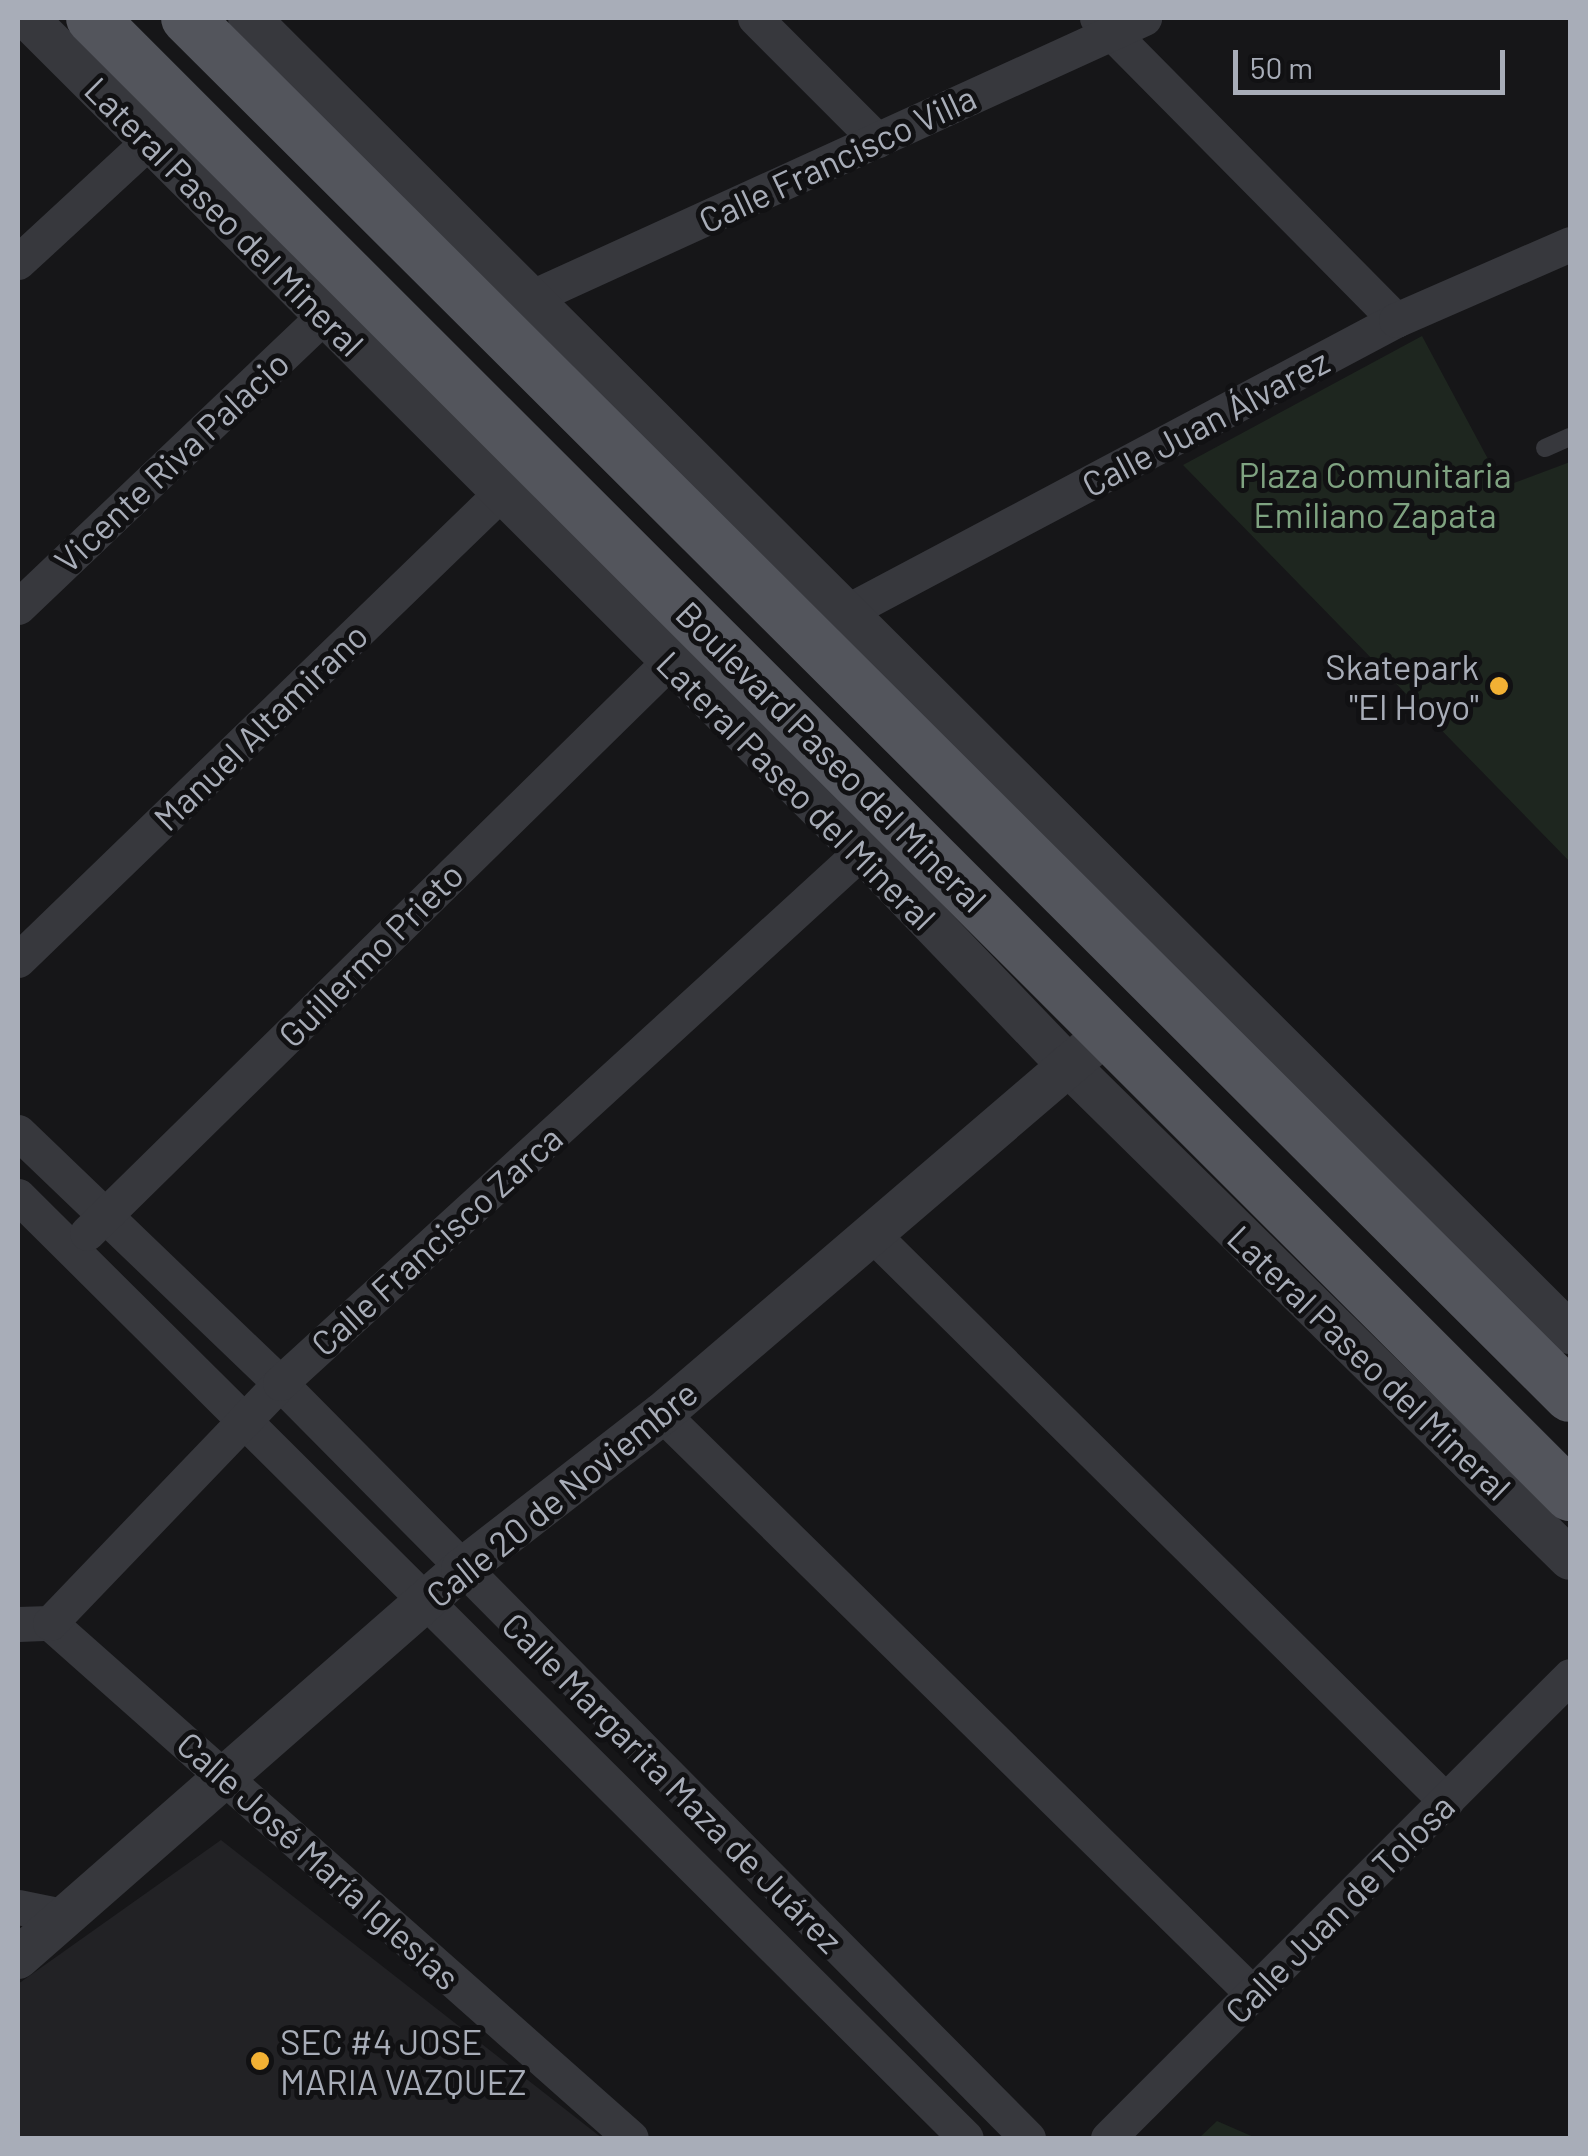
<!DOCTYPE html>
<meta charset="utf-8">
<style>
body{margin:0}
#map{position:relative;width:1588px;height:2156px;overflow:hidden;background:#161618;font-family:Barlow,sans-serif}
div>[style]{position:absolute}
.built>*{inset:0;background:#222225}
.green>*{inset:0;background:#1e261f}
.service>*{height:18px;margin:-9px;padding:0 9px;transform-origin:9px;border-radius:9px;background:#37383d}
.minor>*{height:35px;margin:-17.5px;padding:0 17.5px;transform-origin:17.5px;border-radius:17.5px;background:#37383d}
.tertiary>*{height:42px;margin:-21px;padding:0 21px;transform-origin:21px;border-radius:21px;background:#37383d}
.primary>*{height:52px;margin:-26px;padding:0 26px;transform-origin:26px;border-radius:26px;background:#53555c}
.dots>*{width:28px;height:28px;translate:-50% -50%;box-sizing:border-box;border:5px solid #111113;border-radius:50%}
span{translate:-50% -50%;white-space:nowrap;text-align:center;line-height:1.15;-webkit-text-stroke:10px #111113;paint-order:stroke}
.street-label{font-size:35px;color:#a8adb8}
.park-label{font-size:35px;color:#7fa381}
.poi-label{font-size:35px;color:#a8adb8}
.right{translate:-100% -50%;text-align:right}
.left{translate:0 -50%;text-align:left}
.frame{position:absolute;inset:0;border:20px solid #a8adb8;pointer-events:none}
.scale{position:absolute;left:1233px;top:50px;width:272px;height:45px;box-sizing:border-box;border:5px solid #a8adb8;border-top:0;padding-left:12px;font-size:30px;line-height:35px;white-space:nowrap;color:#a8adb8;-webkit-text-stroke:8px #111113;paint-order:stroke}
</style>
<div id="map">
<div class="built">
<i style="clip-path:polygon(221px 1840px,602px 2138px,18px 2138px,18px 1984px)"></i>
</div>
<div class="green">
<i style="clip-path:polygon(1422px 336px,1503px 487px,1570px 462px,1570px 862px,1183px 465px)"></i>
<i style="clip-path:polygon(1217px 2121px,1256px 2138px,1199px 2138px)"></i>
</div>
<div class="service">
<i style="left:1545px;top:448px;width:27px;rotate:-24deg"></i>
</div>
<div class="minor">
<i style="left:755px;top:18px;width:173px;rotate:45deg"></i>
<i style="left:1097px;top:18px;width:425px;rotate:45.3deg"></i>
<i style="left:18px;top:262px;width:180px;rotate:-42.7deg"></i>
<i style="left:530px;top:298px;width:675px;rotate:-24.51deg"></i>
<i style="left:18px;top:607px;width:424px;rotate:-43.6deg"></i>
<i style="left:846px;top:612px;width:623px;rotate:-27.96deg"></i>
<i style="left:1396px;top:320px;width:190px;rotate:-23.6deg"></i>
<i style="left:18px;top:960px;width:673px;rotate:-44.04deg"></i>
<i style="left:18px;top:1132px;width:363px;rotate:43.8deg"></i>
<i style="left:280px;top:1383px;width:1063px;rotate:45.27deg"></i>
<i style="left:18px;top:1196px;width:1336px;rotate:44.82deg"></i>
<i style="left:870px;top:1232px;width:810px;rotate:44.65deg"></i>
<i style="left:87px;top:1233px;width:844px;rotate:-44.47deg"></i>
<i style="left:662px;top:1414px;width:828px;rotate:44.46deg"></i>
<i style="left:50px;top:1623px;width:776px;rotate:41.55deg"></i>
<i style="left:18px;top:1624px;width:32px;rotate:-2deg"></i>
<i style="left:50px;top:1623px;width:332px;rotate:-46.2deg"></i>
<i style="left:280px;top:1383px;width:789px;rotate:-42.43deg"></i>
<i style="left:18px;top:1907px;width:50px;rotate:11.5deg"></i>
<i style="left:1108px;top:2138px;width:653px;rotate:-45deg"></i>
</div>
<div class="tertiary">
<i style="left:27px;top:18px;width:1179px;rotate:44.93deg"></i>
<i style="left:862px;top:851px;width:297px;rotate:46.1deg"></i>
<i style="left:1068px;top:1065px;width:704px;rotate:44.54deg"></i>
<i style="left:249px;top:18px;width:1864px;rotate:44.87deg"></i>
<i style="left:18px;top:1958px;width:590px;rotate:-41.22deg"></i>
<i style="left:462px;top:1569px;width:253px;rotate:-37.8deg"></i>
<i style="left:662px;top:1414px;width:561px;rotate:-40.59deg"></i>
</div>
<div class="primary">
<i style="left:92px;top:18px;width:2090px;rotate:44.98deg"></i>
<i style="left:187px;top:18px;width:1952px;rotate:44.9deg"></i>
</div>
<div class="dots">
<i style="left:1499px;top:686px;background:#f2b134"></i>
<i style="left:260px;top:2061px;background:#f2b134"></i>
</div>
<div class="street-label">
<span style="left:837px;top:158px;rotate:-25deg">Calle Francisco Villa</span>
<span style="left:225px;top:216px;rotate:45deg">Lateral Paseo del Mineral</span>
<span style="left:1205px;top:422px;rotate:-28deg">Calle Juan Álvarez</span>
<span style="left:171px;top:461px;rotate:-43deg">Vicente Riva Palacio</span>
<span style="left:260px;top:726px;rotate:-44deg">Manuel Altamirano</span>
<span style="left:832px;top:756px;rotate:45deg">Boulevard Paseo del Mineral</span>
<span style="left:797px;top:790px;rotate:45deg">Lateral Paseo del Mineral</span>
<span style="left:370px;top:954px;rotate:-45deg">Guillermo Prieto</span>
<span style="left:436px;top:1240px;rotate:-42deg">Calle Francisco Zarca</span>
<span style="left:1370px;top:1362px;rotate:44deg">Lateral Paseo del Mineral</span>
<span style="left:561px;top:1493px;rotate:-39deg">Calle 20 de Noviembre</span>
<span style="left:673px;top:1782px;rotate:45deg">Calle Margarita Maza de Juárez</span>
<span style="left:319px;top:1860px;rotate:42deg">Calle José María Iglesias</span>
<span style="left:1339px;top:1908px;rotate:-45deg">Calle Juan de Tolosa</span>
</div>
<div class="park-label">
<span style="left:1375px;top:494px">Plaza Comunitaria<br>Emiliano Zapata</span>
</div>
<div class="poi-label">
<span class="right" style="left:1479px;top:686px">Skatepark<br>"El Hoyo"</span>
<span class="left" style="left:280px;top:2061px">SEC #4 JOSE<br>MARIA VAZQUEZ</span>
</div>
<div class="frame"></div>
<div class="scale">50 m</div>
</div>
